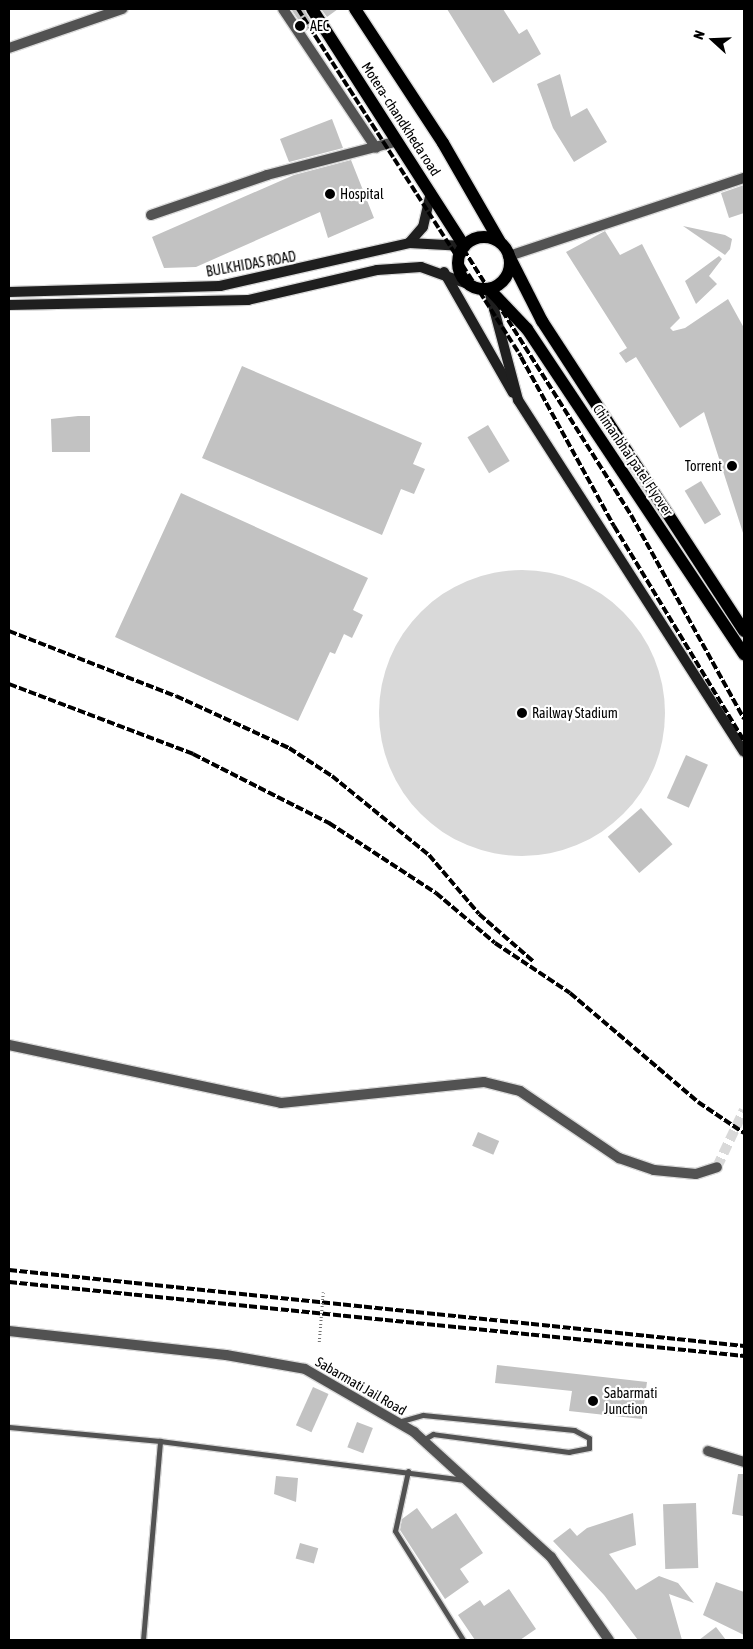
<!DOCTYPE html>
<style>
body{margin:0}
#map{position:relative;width:753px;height:1649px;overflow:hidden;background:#fff;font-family:"Asap Condensed",sans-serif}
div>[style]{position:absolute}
.green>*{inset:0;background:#d9d9d9}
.round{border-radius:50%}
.building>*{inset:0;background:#c2c2c2;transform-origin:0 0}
.tertiary-tunnel>*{height:10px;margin-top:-5px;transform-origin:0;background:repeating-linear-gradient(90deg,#d9d9d9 0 10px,transparent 0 15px)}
.roads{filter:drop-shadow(1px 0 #dbdbdb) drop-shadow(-1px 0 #dbdbdb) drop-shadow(0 1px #dbdbdb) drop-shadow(0 -1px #dbdbdb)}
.service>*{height:5px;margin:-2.5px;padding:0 2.5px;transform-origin:2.5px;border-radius:2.5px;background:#525252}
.minor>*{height:10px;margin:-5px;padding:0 5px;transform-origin:5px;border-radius:5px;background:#525252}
.tertiary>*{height:10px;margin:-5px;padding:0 5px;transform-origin:5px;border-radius:5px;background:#525252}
.secondary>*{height:10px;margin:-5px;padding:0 5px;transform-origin:5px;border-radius:5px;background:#1f1f1f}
.primary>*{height:12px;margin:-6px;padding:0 6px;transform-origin:6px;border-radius:6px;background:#000}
.primary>.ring{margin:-6px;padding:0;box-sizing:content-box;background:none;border:12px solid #000;border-radius:50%}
.rail>*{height:4px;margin-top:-2px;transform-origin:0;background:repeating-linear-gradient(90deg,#000 0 8px,transparent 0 10.5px)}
.path-bridge>*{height:2.5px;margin-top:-1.25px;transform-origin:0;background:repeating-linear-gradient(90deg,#747474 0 1px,transparent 0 3.5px)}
.dots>*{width:14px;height:14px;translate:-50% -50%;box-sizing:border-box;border:2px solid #fff;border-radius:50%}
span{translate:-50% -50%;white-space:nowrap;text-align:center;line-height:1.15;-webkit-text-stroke:4.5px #fff;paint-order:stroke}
.poi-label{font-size:14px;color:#000}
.left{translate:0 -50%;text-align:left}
.right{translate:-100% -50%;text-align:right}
.street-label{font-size:14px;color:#000}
.frame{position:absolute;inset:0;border:10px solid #000;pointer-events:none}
.north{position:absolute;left:688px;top:15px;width:50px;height:50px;-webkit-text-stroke:4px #fff;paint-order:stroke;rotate:290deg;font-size:14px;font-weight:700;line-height:20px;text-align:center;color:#000}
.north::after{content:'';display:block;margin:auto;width:18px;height:22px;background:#000;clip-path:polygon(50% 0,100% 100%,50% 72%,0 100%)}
</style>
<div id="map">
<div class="green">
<i class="round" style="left:379px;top:570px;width:286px;height:286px"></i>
</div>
<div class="building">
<i style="clip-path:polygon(291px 9px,304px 9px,313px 26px,306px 31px)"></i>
<i style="clip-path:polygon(321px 9px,338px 9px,327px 17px)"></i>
<i style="clip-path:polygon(447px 9px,503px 9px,519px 34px,527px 29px,541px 54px,493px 83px)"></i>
<i style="clip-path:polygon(560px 74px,571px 117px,587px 108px,607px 142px,574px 162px,553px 128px,537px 84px)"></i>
<i style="clip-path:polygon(332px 119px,343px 148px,289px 162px,280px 139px)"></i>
<i style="clip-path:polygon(351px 160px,374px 218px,328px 238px,320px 212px,196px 267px,164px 268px,152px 237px,294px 175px)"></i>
<i style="clip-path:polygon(744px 185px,744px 213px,729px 218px,721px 193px)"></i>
<i style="clip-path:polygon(683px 226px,725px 235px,732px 239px,730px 249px,725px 255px)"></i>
<i style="clip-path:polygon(605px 231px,620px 255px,642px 244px,680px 318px,670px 328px,673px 331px,685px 328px,728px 299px,744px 328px,744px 536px,704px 412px,680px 428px,636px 357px,626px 363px,619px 353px,627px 348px,566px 252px)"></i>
<i style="clip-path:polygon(719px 256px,722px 259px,709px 276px,717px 284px,696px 304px,685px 281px)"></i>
<i style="clip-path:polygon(242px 366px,422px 443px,413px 464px,425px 469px,414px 494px,401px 489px,382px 535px,202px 458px)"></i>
<i style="clip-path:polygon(78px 416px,90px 416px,90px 452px,52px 452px,51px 419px)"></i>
<i style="left:488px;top:425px;width:42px;height:24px;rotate:59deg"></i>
<i style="left:701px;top:481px;width:39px;height:19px;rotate:59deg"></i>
<i style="clip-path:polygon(181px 493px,368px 578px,353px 610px,363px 615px,352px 638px,344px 634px,335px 654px,330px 652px,298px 721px,115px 637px)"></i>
<i style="left:686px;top:755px;width:24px;height:47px;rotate:24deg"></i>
<i style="left:641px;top:808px;width:48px;height:44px;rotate:49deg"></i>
<i style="left:478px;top:1132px;width:23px;height:15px;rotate:23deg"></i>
<i style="clip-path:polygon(497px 1365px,647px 1382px,642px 1419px,569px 1411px,572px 1391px,495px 1383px)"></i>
<i style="left:313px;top:1387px;width:17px;height:42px;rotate:24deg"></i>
<i style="left:357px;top:1422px;width:17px;height:27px;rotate:21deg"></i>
<i style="clip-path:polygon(738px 1474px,744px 1474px,743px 1516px,732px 1514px)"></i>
<i style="clip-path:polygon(276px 1476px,298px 1478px,296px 1502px,274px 1494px)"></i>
<i style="left:696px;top:1503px;width:65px;height:33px;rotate:88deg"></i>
<i style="clip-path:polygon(417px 1508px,432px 1529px,456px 1513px,483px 1553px,460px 1569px,469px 1582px,445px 1599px,400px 1530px,402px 1519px)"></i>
<i style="clip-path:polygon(633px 1513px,636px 1545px,609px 1554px,636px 1590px,659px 1576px,678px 1583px,694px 1603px,669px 1594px,682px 1640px,638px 1640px,604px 1595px,553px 1541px,570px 1528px,577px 1536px,587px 1528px)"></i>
<i style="left:300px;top:1543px;width:19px;height:16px;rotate:16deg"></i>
<i style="clip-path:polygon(716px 1582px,744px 1592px,744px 1635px,703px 1615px)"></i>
<i style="clip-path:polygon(509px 1589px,536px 1629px,520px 1640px,475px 1640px,458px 1615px,480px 1600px,484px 1606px)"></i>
<i style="clip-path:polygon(716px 1627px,726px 1640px,699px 1640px)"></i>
</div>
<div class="tertiary-tunnel">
<i style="left:717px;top:1167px;width:63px;rotate:-64.7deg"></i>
</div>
<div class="roads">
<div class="service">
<i style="left:398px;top:1422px;width:26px;rotate:-16deg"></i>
<i style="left:423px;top:1415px;width:152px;rotate:5.7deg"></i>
<i style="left:574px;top:1430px;width:17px;rotate:28deg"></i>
<i style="left:589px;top:1438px;width:10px;rotate:90deg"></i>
<i style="left:589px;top:1448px;width:20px;rotate:169deg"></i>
<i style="left:569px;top:1452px;width:137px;rotate:-172.5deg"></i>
<i style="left:433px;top:1434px;width:12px;rotate:149deg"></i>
<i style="left:9px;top:1427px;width:152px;rotate:5.3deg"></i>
<i style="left:160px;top:1441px;width:307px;rotate:7.3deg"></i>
<i style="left:408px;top:1471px;width:61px;rotate:102.2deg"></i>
<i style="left:395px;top:1531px;width:128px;rotate:58deg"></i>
<i style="left:143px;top:1640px;width:200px;rotate:-85.1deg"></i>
</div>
<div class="minor">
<i style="left:9px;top:48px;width:120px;rotate:-19deg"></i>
<i style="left:151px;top:215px;width:123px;rotate:-19deg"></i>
<i style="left:267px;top:175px;width:135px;rotate:-14.5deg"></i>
<i style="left:509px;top:256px;width:248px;rotate:-18.4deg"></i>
<i style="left:708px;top:1451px;width:38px;rotate:17deg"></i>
</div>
<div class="tertiary">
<i style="left:283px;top:9px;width:167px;rotate:56.2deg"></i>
<i style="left:9px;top:1045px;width:278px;rotate:12deg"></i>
<i style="left:281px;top:1103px;width:204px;rotate:-5.9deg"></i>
<i style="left:484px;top:1082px;width:37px;rotate:14deg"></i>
<i style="left:520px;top:1091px;width:120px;rotate:34.1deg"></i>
<i style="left:619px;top:1158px;width:37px;rotate:19deg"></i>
<i style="left:654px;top:1170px;width:42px;rotate:5.4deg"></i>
<i style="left:696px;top:1174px;width:22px;rotate:-18deg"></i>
<i style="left:9px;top:1331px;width:218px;rotate:6.3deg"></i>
<i style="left:226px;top:1355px;width:80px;rotate:10deg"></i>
<i style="left:305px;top:1369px;width:126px;rotate:30deg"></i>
<i style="left:414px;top:1432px;width:185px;rotate:42.4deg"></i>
<i style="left:551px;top:1557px;width:101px;rotate:55.1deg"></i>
</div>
<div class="secondary">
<i style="left:409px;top:243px;width:21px;rotate:-49deg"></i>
<i style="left:423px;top:227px;width:35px;rotate:-77deg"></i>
<i style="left:444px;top:272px;width:139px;rotate:60.3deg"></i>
<i style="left:489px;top:290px;width:114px;rotate:75.2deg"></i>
<i style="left:518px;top:400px;width:418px;rotate:57.3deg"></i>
<i style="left:9px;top:292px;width:211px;rotate:-1.6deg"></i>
<i style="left:220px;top:286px;width:194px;rotate:-12.8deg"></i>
<i style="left:409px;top:243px;width:55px;rotate:3.1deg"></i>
<i style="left:9px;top:305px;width:239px;rotate:-1.2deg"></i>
<i style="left:248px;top:300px;width:132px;rotate:-13.1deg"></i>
<i style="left:377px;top:270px;width:44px;rotate:-3.9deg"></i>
<i style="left:421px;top:267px;width:50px;rotate:19.9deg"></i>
</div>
<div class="primary">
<i style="left:312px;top:9px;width:282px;rotate:57.3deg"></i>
<i style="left:355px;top:9px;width:160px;rotate:56.7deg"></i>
<i style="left:443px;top:143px;width:114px;rotate:60.1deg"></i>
<i class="ring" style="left:458px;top:237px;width:40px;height:40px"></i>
<i style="left:509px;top:256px;width:73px;rotate:63.1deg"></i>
<i style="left:542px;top:321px;width:370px;rotate:56.9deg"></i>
<i style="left:489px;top:289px;width:55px;rotate:46.5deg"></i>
<i style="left:527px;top:329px;width:391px;rotate:56.3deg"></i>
</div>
</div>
<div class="rail">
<i style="left:298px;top:9px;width:413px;rotate:57.3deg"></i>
<i style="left:521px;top:357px;width:193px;rotate:61.2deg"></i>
<i style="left:614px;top:526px;width:251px;rotate:58.8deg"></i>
<i style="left:312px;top:9px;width:598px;rotate:57.77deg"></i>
<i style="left:631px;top:515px;width:233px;rotate:61deg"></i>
<i style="left:9px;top:631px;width:179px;rotate:21.3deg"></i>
<i style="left:176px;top:696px;width:124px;rotate:24.7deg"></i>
<i style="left:289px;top:748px;width:51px;rotate:33.1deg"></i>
<i style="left:332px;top:776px;width:125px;rotate:39.2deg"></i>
<i style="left:429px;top:855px;width:77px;rotate:49.7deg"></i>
<i style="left:479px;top:914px;width:73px;rotate:41.1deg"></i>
<i style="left:9px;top:684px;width:197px;rotate:20.8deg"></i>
<i style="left:193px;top:754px;width:153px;rotate:26.9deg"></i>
<i style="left:329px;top:823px;width:128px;rotate:33.2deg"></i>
<i style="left:436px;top:893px;width:77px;rotate:40.3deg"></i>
<i style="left:495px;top:943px;width:90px;rotate:33.7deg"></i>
<i style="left:570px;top:993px;width:168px;rotate:40.4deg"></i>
<i style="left:698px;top:1102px;width:55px;rotate:34deg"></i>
<i style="left:9px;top:1270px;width:739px;rotate:5.9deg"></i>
<i style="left:9px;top:1282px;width:739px;rotate:5.75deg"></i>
</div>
<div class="path-bridge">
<i style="left:319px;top:1342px;width:50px;rotate:-85.4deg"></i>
</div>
<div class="dots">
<i style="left:300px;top:26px;background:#000"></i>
<i style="left:330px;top:194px;background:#000"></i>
<i style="left:732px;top:466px;background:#000"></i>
<i style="left:522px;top:713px;background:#000"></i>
<i style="left:593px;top:1401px;background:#000"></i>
</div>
<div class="poi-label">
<span class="left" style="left:310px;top:26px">AEC</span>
<span class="left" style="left:340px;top:194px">Hospital</span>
<span class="right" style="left:722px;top:466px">Torrent</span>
<span class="left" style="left:532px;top:713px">Railway Stadium</span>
<span class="left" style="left:604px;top:1401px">Sabarmati<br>Junction</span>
</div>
<div class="street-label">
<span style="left:401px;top:119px;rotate:57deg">Motera- chandkheda road</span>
<span style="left:251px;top:264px;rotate:-10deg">BULKHIDAS ROAD</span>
<span style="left:633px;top:460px;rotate:56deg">Chimanbhai patel Flyover</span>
<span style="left:361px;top:1386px;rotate:30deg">Sabarmati Jail Road</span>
</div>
<div class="frame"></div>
<div class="north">N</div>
</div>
